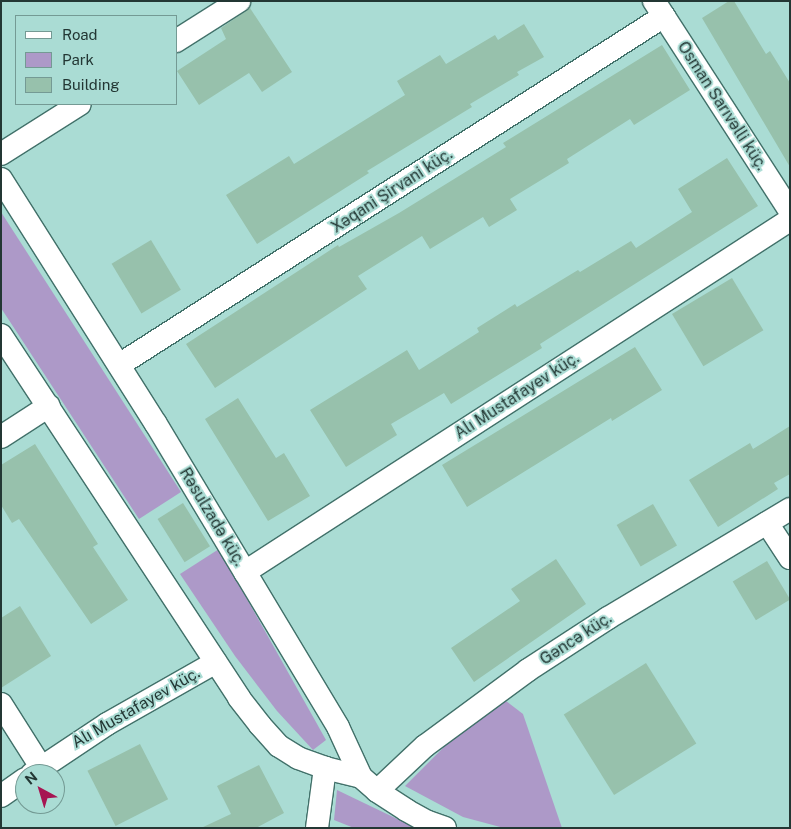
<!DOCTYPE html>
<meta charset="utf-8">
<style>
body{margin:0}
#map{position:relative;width:791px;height:829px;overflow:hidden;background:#aadcd4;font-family:"Public Sans",sans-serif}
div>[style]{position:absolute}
.green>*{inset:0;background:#ad99c8}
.building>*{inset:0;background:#97c1ac;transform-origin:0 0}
.roads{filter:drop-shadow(1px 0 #42716a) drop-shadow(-1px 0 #42716a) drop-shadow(0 1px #42716a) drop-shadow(0 -1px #42716a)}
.minor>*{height:22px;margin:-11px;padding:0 11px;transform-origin:11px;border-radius:11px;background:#fff}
span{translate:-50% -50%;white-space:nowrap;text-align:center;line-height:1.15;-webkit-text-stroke:4px #aadcd4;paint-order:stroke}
.street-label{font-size:16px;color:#233734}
.frame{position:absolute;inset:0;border:2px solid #233734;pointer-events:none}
.legend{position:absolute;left:15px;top:15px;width:162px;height:90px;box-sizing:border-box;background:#aadcd4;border:1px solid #749a94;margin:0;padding:6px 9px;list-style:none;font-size:15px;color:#233734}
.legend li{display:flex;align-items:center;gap:10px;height:25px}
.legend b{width:25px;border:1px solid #749a94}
.north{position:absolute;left:15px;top:764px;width:50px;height:50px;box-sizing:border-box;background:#aadcd4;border:1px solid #749a94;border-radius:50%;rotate:321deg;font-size:14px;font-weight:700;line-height:20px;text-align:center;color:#233734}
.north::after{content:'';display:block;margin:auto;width:18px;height:22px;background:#a61552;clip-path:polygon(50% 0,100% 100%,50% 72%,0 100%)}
</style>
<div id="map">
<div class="green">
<i style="clip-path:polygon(1px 212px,181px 492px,139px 519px,1px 308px)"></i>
<i style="clip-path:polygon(219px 549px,326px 740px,313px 750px,277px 711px,235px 656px,180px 574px)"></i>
<i style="clip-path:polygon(506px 701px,523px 714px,562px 828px,504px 828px,463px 817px,405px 786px,449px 742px)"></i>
<i style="clip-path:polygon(337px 790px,416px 828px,354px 828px,334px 820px)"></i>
</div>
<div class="building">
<i style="clip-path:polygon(729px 1px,734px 1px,766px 54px,770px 51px,790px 83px,790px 167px,702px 18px)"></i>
<i style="clip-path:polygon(250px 8px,292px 72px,262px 92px,249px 73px,199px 105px,177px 71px,226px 39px,221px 28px)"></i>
<i style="clip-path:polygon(524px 24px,544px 57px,517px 72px,519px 75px,470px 104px,472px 107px,367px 171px,369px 173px,257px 244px,226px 195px,289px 156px,294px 164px,405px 95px,397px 81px,440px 55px,446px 64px,495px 35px,498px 40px)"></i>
<i style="clip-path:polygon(662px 45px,690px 90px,634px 125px,630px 119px,567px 159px,569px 163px,510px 199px,517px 210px,489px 227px,483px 217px,430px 249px,422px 236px,358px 276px,367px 289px,215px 388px,186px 344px,338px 245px,339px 247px,399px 213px,506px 147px,503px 143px)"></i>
<i style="clip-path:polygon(727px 158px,758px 206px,540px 344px,542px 348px,451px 404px,444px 393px,391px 424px,397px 435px,346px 467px,310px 410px,407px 350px,419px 370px,479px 332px,477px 328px,515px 304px,517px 307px,578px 270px,580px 272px,631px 241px,636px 248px,692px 212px,678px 189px)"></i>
<i style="left:151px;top:240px;width:58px;height:46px;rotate:59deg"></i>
<i style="left:732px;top:278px;width:61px;height:70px;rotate:59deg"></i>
<i style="clip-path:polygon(635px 347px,662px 390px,612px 421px,611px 418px,467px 507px,442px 465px)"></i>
<i style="clip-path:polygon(238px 398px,276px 458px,284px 453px,310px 496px,268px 521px,205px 419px)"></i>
<i style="clip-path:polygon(790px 426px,790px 474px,774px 483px,778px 489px,718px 527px,689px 480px,750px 443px,753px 449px)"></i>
<i style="clip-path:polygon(35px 444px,98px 544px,93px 547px,128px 600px,91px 624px,19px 519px,12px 523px,1px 505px,1px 465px)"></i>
<i style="left:183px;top:503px;width:51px;height:30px;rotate:58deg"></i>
<i style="left:653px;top:504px;width:48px;height:42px;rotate:60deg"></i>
<i style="clip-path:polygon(556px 559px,586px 604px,474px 682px,451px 648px,520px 601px,511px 589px)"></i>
<i style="left:767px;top:561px;width:45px;height:40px;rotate:59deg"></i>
<i style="clip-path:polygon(20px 606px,51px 656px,1px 688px,1px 618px)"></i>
<i style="left:646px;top:663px;width:95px;height:97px;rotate:58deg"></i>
<i style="left:140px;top:744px;width:62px;height:59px;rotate:63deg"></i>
<i style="clip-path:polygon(259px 765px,284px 813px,256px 828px,201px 828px,231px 814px,217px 786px)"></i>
</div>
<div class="roads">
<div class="minor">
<i style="left:654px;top:1px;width:250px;rotate:57.1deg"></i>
<i style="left:176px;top:41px;width:75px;rotate:-32.4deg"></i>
<i style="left:1px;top:154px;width:93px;rotate:-32.3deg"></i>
<i style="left:1px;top:179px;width:290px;rotate:57.7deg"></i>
<i style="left:156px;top:424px;width:173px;rotate:59deg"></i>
<i style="left:245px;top:572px;width:181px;rotate:59deg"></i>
<i style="left:338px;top:727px;width:55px;rotate:65.3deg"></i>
<i style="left:361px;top:777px;width:21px;rotate:41deg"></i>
<i style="left:377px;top:791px;width:35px;rotate:33deg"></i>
<i style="left:406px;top:810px;width:25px;rotate:29deg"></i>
<i style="left:428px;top:822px;width:18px;rotate:19deg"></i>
<i style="left:1px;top:335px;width:434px;rotate:56.7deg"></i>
<i style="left:239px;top:698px;width:34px;rotate:52deg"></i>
<i style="left:260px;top:725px;width:28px;rotate:48deg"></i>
<i style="left:279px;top:746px;width:22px;rotate:32deg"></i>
<i style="left:298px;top:758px;width:29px;rotate:20deg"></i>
<i style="left:325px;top:768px;width:37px;rotate:14deg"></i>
<i style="left:119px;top:365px;width:647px;rotate:-32.63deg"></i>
<i style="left:1px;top:437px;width:57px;rotate:-32.9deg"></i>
<i style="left:767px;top:523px;width:42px;rotate:56.7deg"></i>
<i style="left:245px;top:572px;width:649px;rotate:-32.86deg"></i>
<i style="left:1px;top:704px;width:75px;rotate:57.6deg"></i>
<i style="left:32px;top:774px;width:90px;rotate:-33.7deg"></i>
<i style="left:107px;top:724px;width:125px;rotate:-29.6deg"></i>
<i style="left:377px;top:791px;width:66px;rotate:-43.2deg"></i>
<i style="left:425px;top:746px;width:128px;rotate:-36.4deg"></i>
<i style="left:528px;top:670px;width:95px;rotate:-33deg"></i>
<i style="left:608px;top:618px;width:212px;rotate:-30.9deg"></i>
<i style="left:1px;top:796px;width:29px;rotate:-35deg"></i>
<i style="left:317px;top:828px;width:61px;rotate:-82.4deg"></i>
</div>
</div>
<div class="street-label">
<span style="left:722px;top:106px;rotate:57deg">Osman Sarıvəlli küç.</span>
<span style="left:392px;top:191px;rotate:-33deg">Xəqani Şirvani küç.</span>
<span style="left:517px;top:396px;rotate:-33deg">Alı Mustafayev küç.</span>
<span style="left:212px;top:517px;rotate:59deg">Rəsulzadə küç.</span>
<span style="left:576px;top:639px;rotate:-33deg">Gəncə küç.</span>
<span style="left:136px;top:708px;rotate:-30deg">Alı Mustafayev küç.</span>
</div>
<div class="frame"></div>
<ul class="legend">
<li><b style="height:6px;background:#fff"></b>Road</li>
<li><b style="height:14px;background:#ad99c8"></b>Park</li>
<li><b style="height:14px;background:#97c1ac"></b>Building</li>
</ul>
<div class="north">N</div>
</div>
